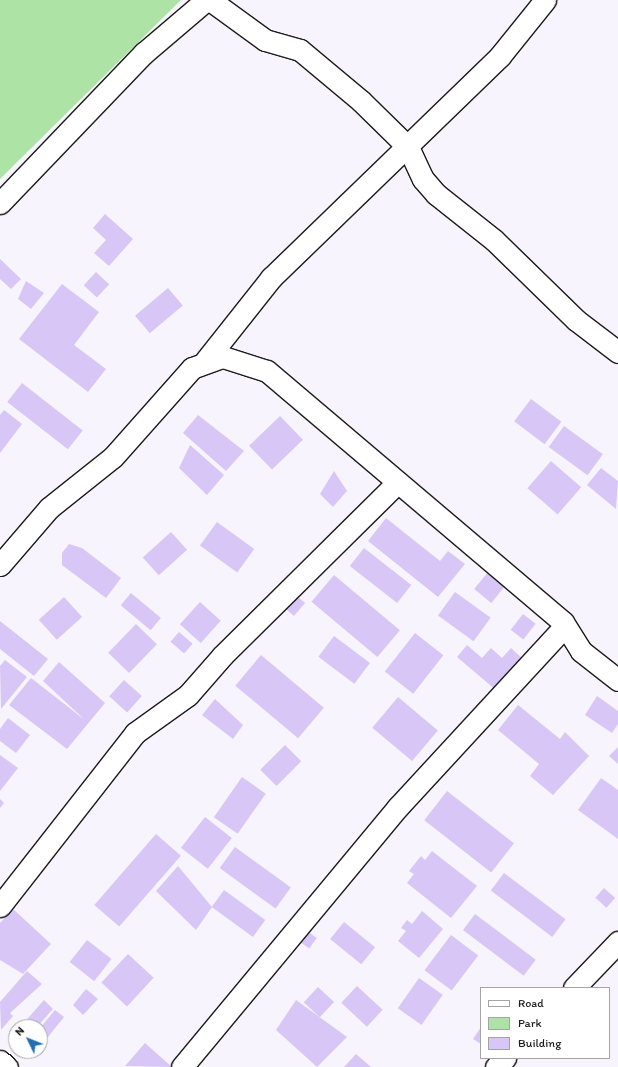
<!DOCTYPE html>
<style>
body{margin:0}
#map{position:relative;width:618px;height:1067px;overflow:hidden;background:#f7f4fd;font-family:Itim,sans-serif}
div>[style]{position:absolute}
.green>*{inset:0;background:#aee3a6}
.building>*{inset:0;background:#d8c6f7;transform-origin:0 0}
.roads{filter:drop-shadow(1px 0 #1c1c1c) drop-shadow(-1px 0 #1c1c1c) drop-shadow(0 1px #1c1c1c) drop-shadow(0 -1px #1c1c1c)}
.street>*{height:21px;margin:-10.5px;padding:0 10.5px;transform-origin:10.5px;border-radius:10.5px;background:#fff}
span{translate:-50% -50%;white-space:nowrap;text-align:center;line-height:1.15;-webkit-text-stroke:3px #fff;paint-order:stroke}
.legend{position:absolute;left:480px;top:987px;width:130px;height:72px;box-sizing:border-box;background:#fff;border:1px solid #a4a4a4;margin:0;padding:5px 7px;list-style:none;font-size:12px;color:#1c1c1c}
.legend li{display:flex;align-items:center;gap:8px;height:20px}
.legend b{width:20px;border:1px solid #a4a4a4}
.north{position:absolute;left:8px;top:1019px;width:40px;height:40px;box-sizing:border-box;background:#fff;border:1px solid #a4a4a4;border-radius:50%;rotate:313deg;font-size:11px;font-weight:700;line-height:16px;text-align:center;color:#1c1c1c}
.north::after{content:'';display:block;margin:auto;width:14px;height:18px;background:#1f6fb2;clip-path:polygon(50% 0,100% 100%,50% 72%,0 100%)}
</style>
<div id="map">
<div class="green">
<i style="clip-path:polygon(0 0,181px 0,0 179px)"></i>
</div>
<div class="building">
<i style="clip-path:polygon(105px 214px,133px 239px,109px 266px,94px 253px,106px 240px,93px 228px)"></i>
<i style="clip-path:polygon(0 259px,21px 279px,11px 289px,0 279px)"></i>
<i style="left:96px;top:272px;width:18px;height:18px;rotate:43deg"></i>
<i style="clip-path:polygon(26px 281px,44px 293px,31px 309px,18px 299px)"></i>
<i style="clip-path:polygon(62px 284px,99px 312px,74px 345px,106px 369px,88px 392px,19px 339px)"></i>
<i style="left:168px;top:288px;width:23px;height:43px;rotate:50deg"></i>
<i style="left:22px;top:383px;width:77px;height:24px;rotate:38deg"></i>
<i style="left:531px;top:399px;width:38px;height:28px;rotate:37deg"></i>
<i style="clip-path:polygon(4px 410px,22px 424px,0 453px,0 415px)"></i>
<i style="clip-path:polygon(198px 415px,244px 451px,226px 471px,183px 433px)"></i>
<i style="left:280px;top:416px;width:33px;height:43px;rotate:46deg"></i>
<i style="left:564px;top:426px;width:48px;height:26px;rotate:36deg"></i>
<i style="clip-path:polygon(190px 445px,224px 475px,207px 495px,179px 468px)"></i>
<i style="left:551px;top:461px;width:40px;height:36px;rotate:41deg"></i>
<i style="clip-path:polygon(601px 468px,618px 481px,616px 509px,587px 485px)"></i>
<i style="clip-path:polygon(334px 471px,347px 491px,333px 507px,320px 494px)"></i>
<i style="clip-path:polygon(386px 518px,440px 561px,448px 551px,465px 564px,438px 597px,368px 541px)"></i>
<i style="left:217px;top:522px;width:46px;height:29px;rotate:36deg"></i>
<i style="left:171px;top:532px;width:24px;height:38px;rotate:48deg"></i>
<i style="clip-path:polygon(69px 544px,82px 548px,121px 578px,106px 598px,62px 565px,62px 553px)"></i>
<i style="left:364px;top:548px;width:60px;height:23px;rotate:38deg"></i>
<i style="left:488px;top:572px;width:22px;height:22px;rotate:39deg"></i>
<i style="left:334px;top:575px;width:86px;height:35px;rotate:40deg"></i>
<i style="left:290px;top:590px;width:20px;height:17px;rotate:41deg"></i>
<i style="left:455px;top:592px;width:44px;height:29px;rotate:36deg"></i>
<i style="left:131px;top:593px;width:39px;height:16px;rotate:40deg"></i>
<i style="left:64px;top:597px;width:27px;height:34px;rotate:48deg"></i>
<i style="left:200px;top:602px;width:28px;height:30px;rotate:42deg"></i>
<i style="left:523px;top:614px;width:16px;height:20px;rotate:38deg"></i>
<i style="clip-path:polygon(0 621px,48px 659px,34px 676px,0 649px)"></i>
<i style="left:136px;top:624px;width:29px;height:40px;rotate:44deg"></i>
<i style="left:179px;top:632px;width:18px;height:13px;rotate:41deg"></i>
<i style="left:415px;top:633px;width:36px;height:49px;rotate:38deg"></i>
<i style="left:334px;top:636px;width:45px;height:26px;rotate:37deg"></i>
<i style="clip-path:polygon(467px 645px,482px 658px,491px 648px,502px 658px,511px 648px,524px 660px,497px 691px,457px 657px)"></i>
<i style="left:261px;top:655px;width:82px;height:40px;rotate:40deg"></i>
<i style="clip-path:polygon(5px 660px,27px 677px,1px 709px,0 666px)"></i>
<i style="clip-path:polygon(59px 662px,105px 703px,67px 749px,9px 705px,31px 678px,85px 720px,43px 681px)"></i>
<i style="left:124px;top:680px;width:24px;height:22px;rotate:42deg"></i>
<i style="clip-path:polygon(597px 696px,618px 711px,618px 724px,612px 733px,585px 715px)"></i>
<i style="left:398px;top:697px;width:52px;height:40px;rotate:40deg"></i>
<i style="clip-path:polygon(215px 699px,243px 725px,233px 739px,202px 715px)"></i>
<i style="clip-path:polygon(518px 705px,560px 739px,565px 732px,589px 756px,553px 795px,530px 776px,539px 764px,498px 730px)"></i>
<i style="clip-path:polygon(8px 718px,30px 735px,16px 753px,0 741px,0 729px)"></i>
<i style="left:285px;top:745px;width:23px;height:35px;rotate:45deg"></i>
<i style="clip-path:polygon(618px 747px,618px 764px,609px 756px)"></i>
<i style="clip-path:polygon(0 755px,18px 768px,0 791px)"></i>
<i style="left:242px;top:777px;width:29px;height:49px;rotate:35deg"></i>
<i style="clip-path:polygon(601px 778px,618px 790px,618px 839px,578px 810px)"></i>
<i style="left:447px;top:791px;width:85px;height:37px;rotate:38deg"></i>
<i style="clip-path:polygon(0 799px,4px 803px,0 808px)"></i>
<i style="left:205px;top:817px;width:34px;height:39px;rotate:38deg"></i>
<i style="left:156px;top:834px;width:33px;height:94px;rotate:41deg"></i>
<i style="left:235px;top:847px;width:69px;height:26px;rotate:36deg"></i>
<i style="clip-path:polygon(432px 851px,477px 886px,451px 918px,407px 883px,414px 874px,409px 871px,421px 856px,425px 860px)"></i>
<i style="clip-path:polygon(178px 866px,212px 907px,196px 930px,156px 891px)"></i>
<i style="left:504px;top:873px;width:77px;height:22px;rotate:37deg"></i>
<i style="left:604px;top:888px;width:15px;height:13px;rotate:42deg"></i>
<i style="left:224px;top:890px;width:51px;height:21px;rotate:36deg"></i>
<i style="clip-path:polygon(13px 909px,51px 944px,23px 974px,0 960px,0 923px)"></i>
<i style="clip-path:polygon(422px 911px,443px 929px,419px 958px,398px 941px,406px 931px,401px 928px,407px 920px,412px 924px)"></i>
<i style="left:475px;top:914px;width:76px;height:20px;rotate:37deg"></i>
<i style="left:344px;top:922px;width:40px;height:22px;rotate:39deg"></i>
<i style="left:303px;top:928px;width:17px;height:13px;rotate:36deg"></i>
<i style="left:451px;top:935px;width:34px;height:44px;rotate:37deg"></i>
<i style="left:87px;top:940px;width:31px;height:28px;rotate:38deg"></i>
<i style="left:128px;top:954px;width:35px;height:39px;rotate:43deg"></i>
<i style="clip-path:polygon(27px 971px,42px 984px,10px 1013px,13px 1016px,1px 1030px,0 1002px)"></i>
<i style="left:419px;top:978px;width:29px;height:37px;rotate:35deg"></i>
<i style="left:357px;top:986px;width:35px;height:23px;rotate:43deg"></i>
<i style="left:318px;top:987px;width:22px;height:21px;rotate:43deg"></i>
<i style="clip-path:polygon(86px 989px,98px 999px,83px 1015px,73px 1005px)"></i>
<i style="clip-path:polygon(44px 1000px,53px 1009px,37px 1027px,20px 1027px)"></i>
<i style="clip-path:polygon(296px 1000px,347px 1037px,317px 1067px,276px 1030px)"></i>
<i style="clip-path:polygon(55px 1010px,64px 1017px,40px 1047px,40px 1028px)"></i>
<i style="clip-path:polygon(481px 1027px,481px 1044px,473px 1039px)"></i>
<i style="clip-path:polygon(145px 1043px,172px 1067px,125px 1066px)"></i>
<i style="clip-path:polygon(356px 1054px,371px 1067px,344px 1067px)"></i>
</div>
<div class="roads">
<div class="street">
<i style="left:210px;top:0;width:68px;rotate:36deg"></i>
<i style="left:265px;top:40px;width:36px;rotate:16deg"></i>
<i style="left:300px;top:50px;width:80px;rotate:39.9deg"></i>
<i style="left:361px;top:101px;width:66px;rotate:44.4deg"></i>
<i style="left:408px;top:147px;width:35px;rotate:65deg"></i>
<i style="left:423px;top:179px;width:20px;rotate:49deg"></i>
<i style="left:436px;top:194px;width:74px;rotate:38.4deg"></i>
<i style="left:494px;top:240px;width:115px;rotate:44.3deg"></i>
<i style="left:576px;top:320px;width:53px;rotate:37.3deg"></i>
<i style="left:0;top:203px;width:208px;rotate:-46.2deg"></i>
<i style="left:144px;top:53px;width:82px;rotate:-40.5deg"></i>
<i style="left:206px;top:360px;width:105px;rotate:-51.6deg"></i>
<i style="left:271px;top:278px;width:319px;rotate:-44.1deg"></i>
<i style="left:500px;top:56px;width:72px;rotate:-51.2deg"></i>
<i style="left:0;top:565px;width:75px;rotate:-49.3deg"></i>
<i style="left:49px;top:508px;width:82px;rotate:-38.6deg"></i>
<i style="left:113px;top:457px;width:119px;rotate:-48.4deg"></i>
<i style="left:192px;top:368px;width:33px;rotate:-20deg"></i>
<i style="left:223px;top:357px;width:46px;rotate:17.7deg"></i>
<i style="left:267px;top:371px;width:388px;rotate:40.3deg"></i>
<i style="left:563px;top:622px;width:34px;rotate:58deg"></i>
<i style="left:581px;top:651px;width:47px;rotate:38.1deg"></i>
<i style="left:0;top:906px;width:219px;rotate:-52deg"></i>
<i style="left:135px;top:733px;width:65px;rotate:-35.6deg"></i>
<i style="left:188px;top:695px;width:53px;rotate:-48.8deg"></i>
<i style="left:223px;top:655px;width:243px;rotate:-44.7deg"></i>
<i style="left:574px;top:988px;width:64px;rotate:-46.3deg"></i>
<i style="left:0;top:1061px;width:9px;rotate:41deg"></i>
<i style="left:182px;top:1067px;width:338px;rotate:-50.3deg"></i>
<i style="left:398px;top:807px;width:245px;rotate:-47.3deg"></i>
<i style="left:496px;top:1067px;width:13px;rotate:-45deg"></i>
</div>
</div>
<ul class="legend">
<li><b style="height:5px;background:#fff"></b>Road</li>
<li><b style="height:11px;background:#aee3a6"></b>Park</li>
<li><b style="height:11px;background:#d8c6f7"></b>Building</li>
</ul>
<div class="north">N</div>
</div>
